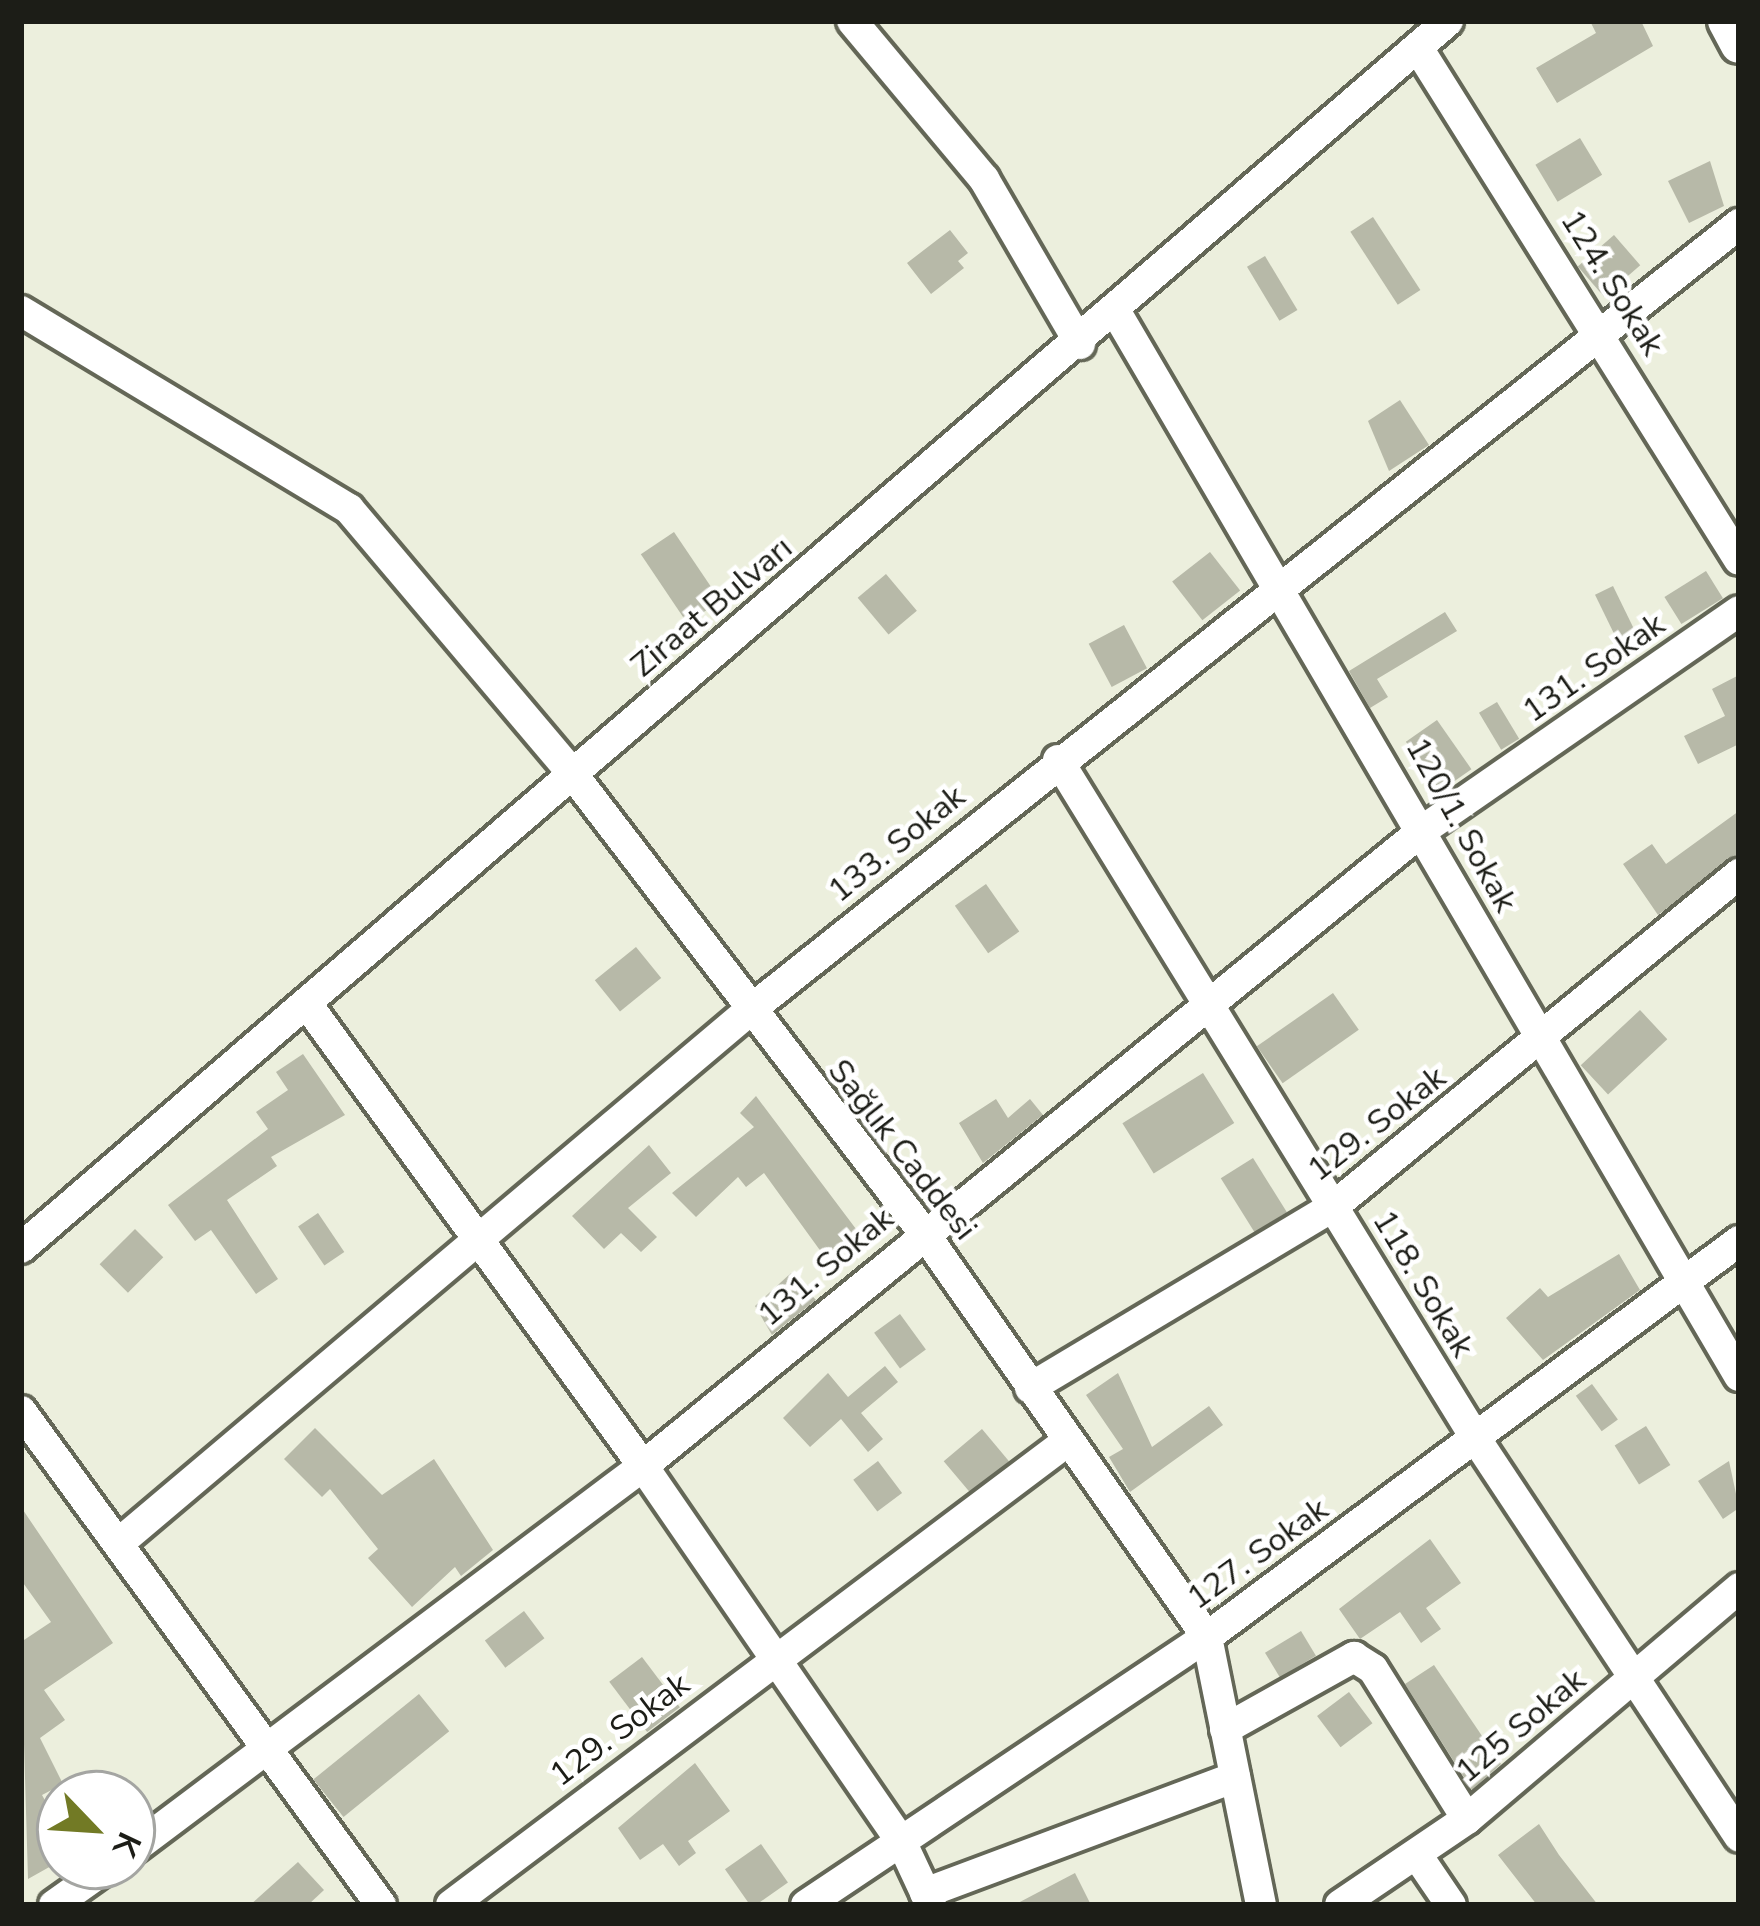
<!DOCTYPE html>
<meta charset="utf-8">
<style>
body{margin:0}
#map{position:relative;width:1760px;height:1926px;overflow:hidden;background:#ecefdd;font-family:"Nunito Sans",sans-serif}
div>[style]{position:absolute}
.building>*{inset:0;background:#b7b9a8;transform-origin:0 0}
.roads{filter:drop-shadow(3px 0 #646757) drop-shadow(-3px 0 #646757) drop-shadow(0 3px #646757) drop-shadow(0 -3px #646757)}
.minor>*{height:30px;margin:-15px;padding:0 15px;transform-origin:15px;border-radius:15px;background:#fff}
.major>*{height:36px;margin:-18px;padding:0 18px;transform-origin:18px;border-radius:18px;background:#fff}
span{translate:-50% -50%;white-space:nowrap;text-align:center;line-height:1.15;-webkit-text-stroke:9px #fff;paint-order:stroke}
.street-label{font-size:33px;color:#1c1d17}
.frame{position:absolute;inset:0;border:24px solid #1c1d17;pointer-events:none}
.north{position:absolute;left:36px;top:1770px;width:120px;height:120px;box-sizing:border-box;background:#fff;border:3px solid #a4a5a2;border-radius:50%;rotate:115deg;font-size:33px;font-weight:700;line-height:48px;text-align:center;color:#1c1d17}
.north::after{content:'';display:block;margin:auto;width:42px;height:54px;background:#727a25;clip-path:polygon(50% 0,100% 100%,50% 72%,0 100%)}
</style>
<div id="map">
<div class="building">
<i style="clip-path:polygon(1590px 21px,1641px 21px,1653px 46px,1557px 103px,1536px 68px,1596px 33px)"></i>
<i style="left:1580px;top:138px;width:43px;height:52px;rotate:59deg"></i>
<i style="clip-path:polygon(1710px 161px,1724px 206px,1689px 223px,1668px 181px)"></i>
<i style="left:1373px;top:217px;width:87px;height:27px;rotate:57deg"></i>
<i style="clip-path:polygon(950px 230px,968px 253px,958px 261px,964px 268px,931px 294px,907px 263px)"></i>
<i style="left:1614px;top:235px;width:40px;height:48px;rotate:49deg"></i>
<i style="left:1265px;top:256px;width:63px;height:21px;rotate:59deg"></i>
<i style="clip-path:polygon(1400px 400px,1429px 445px,1389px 471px,1368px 421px)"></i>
<i style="left:674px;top:532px;width:83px;height:40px;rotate:56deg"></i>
<i style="left:1210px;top:552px;width:49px;height:48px;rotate:52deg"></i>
<i style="left:1706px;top:571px;width:32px;height:49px;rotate:58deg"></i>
<i style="left:886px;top:574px;width:48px;height:37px;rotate:50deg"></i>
<i style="left:1613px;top:586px;width:64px;height:20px;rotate:64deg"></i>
<i style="clip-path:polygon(1445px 612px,1457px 631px,1377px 679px,1388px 697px,1370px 708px,1349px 671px)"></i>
<i style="left:1124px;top:625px;width:49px;height:40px;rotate:62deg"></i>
<i style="clip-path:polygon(1739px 675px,1739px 744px,1698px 764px,1684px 736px,1725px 716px,1712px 689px)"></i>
<i style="left:1497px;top:702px;width:43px;height:21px;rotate:59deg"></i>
<i style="left:1437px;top:720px;width:60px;height:38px;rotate:55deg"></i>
<i style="clip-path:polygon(1739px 811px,1739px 855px,1658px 915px,1623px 864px,1652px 844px,1666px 864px)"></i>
<i style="left:986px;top:884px;width:58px;height:38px;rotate:55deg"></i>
<i style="left:636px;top:947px;width:40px;height:53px;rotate:51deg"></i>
<i style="left:1333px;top:993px;width:45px;height:93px;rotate:55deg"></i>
<i style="left:1640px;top:1010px;width:40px;height:81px;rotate:47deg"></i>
<i style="clip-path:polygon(303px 1054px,345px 1115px,271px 1157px,277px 1166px,227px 1200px,278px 1279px,256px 1294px,211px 1230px,195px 1241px,168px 1205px,268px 1129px,256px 1112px,288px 1090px,276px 1072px)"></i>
<i style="left:1203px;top:1073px;width:59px;height:95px;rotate:58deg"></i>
<i style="clip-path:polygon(756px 1096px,859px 1233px,827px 1260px,764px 1173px,746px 1187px,738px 1177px,696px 1217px,672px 1193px,754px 1127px,740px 1113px)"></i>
<i style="clip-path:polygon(996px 1099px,1008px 1118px,1030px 1099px,1043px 1115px,983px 1163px,959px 1123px)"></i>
<i style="clip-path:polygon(649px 1145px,671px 1173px,628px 1208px,657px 1237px,641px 1252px,621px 1233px,604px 1249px,572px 1216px)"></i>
<i style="left:1253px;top:1158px;width:64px;height:38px;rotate:58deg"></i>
<i style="left:318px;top:1213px;width:47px;height:24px;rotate:56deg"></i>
<i style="left:135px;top:1229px;width:40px;height:50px;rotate:45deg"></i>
<i style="clip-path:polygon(1619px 1254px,1640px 1290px,1543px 1360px,1506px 1318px,1540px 1288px,1548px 1297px)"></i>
<i style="clip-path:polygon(791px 1273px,816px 1300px,772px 1335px,755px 1306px)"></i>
<i style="left:900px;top:1314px;width:44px;height:32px;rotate:54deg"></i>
<i style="clip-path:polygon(885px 1366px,898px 1382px,861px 1413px,883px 1439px,868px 1452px,841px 1419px,810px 1447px,783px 1418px,828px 1373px,848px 1397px)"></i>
<i style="clip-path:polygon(1118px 1373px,1152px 1447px,1209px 1406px,1223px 1425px,1130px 1492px,1109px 1457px,1123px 1449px,1086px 1395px)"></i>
<i style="left:1592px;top:1384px;width:44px;height:20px;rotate:54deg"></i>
<i style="left:1646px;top:1426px;width:46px;height:37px;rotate:58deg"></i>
<i style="clip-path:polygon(315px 1428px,382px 1495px,434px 1459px,493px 1550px,461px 1576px,455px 1567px,412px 1607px,368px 1558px,378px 1549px,330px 1489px,322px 1497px,284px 1459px)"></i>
<i style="left:982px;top:1429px;width:42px;height:50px;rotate:50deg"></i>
<i style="left:878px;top:1461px;width:40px;height:31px;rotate:53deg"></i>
<i style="clip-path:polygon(1729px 1461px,1739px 1508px,1723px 1519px,1698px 1481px)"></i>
<i style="clip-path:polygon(21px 1507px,113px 1643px,44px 1690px,65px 1720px,40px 1738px,63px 1784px,42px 1795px,60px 1827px,60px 1861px,28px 1879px,21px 1642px,51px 1622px,21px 1580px)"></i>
<i style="clip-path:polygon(1430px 1539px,1461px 1583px,1426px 1608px,1441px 1629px,1421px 1643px,1400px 1612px,1360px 1639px,1339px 1609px)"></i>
<i style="left:524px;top:1611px;width:34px;height:49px;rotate:53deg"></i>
<i style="left:1301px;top:1631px;width:29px;height:42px;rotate:59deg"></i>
<i style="left:642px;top:1657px;width:63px;height:41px;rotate:53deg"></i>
<i style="clip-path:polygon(1434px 1665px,1501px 1764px,1472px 1790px,1405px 1684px)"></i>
<i style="left:1349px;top:1692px;width:39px;height:40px;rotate:53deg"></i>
<i style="left:419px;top:1694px;width:48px;height:136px;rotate:51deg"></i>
<i style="clip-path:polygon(695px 1763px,730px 1811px,688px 1841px,696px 1853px,679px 1866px,663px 1844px,640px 1860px,618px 1828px)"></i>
<i style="clip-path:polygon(1539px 1824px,1559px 1855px,1598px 1905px,1537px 1905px,1498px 1855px)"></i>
<i style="left:761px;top:1844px;width:47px;height:44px;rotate:55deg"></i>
<i style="clip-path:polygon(298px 1862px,324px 1890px,308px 1905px,250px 1905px)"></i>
<i style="clip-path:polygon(1075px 1873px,1091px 1905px,1014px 1905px)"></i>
</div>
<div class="roads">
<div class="minor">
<i style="left:852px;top:21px;width:206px;rotate:50.1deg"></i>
<i style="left:984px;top:179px;width:191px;rotate:59.8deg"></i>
<i style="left:1418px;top:48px;width:604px;rotate:57.91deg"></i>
<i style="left:21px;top:311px;width:383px;rotate:31.1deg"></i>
<i style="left:349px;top:509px;width:344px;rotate:49.8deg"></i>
<i style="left:571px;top:772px;width:581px;rotate:52.56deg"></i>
<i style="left:924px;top:1233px;width:493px;rotate:55deg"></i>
<i style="left:1207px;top:1637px;width:273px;rotate:78.6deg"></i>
<i style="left:1116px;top:312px;width:1233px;rotate:59.65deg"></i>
<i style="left:1058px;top:760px;width:797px;rotate:58.38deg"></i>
<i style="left:1476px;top:1439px;width:477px;rotate:56.5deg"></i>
<i style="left:307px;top:1004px;width:571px;rotate:53.97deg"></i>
<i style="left:643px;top:1466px;width:455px;rotate:55.5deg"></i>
<i style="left:901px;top:1841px;width:71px;rotate:64.9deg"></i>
<i style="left:21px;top:1248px;width:1882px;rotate:-40.69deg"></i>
<i style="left:1030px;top:1388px;width:354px;rotate:-30.9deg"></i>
<i style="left:1334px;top:1206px;width:524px;rotate:-39.34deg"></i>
<i style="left:21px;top:1411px;width:611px;rotate:53.92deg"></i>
<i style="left:119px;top:1543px;width:825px;rotate:-40.18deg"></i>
<i style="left:749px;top:1011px;width:1265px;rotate:-38.48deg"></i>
<i style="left:1225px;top:1729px;width:148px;rotate:-29.2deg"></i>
<i style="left:1354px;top:1657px;width:22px;rotate:32deg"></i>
<i style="left:1373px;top:1669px;width:177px;rotate:57.9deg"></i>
<i style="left:132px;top:1850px;width:639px;rotate:-36.92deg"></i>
<i style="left:643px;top:1466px;width:1006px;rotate:-39.19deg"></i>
<i style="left:1423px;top:830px;width:384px;rotate:-34.7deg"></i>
<i style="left:1417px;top:1855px;width:60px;rotate:55.8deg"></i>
<i style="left:925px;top:1893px;width:331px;rotate:-20.5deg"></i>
<i style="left:54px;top:1905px;width:67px;rotate:-35.3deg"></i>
<i style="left:451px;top:1905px;width:768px;rotate:-36.96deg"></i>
<i style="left:806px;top:1905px;width:482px;rotate:-33.8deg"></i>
<i style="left:1207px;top:1637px;width:663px;rotate:-36.66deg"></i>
<i style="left:1340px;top:1905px;width:153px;rotate:-34.1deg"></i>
<i style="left:1467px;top:1819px;width:357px;rotate:-40.3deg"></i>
</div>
<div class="major">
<i style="left:1726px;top:21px;width:27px;rotate:62deg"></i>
</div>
</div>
<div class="street-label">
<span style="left:1612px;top:283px;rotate:58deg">124. Sokak</span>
<span style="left:712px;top:607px;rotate:-40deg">Ziraat Bulvarı</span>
<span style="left:1594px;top:668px;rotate:-35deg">131. Sokak</span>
<span style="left:1461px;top:825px;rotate:61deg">120/1. Sokak</span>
<span style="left:897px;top:844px;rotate:-39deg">133. Sokak</span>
<span style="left:1377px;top:1124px;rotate:-38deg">129. Sokak</span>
<span style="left:902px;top:1150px;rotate:52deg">Sağlık Caddesi</span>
<span style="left:826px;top:1267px;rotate:-40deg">131. Sokak</span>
<span style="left:1423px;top:1284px;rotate:59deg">118. Sokak</span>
<span style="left:1258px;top:1554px;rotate:-36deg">127. Sokak</span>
<span style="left:1521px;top:1726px;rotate:-40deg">125 Sokak</span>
<span style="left:620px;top:1730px;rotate:-37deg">129. Sokak</span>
</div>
<div class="frame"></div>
<div class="north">K</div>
</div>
